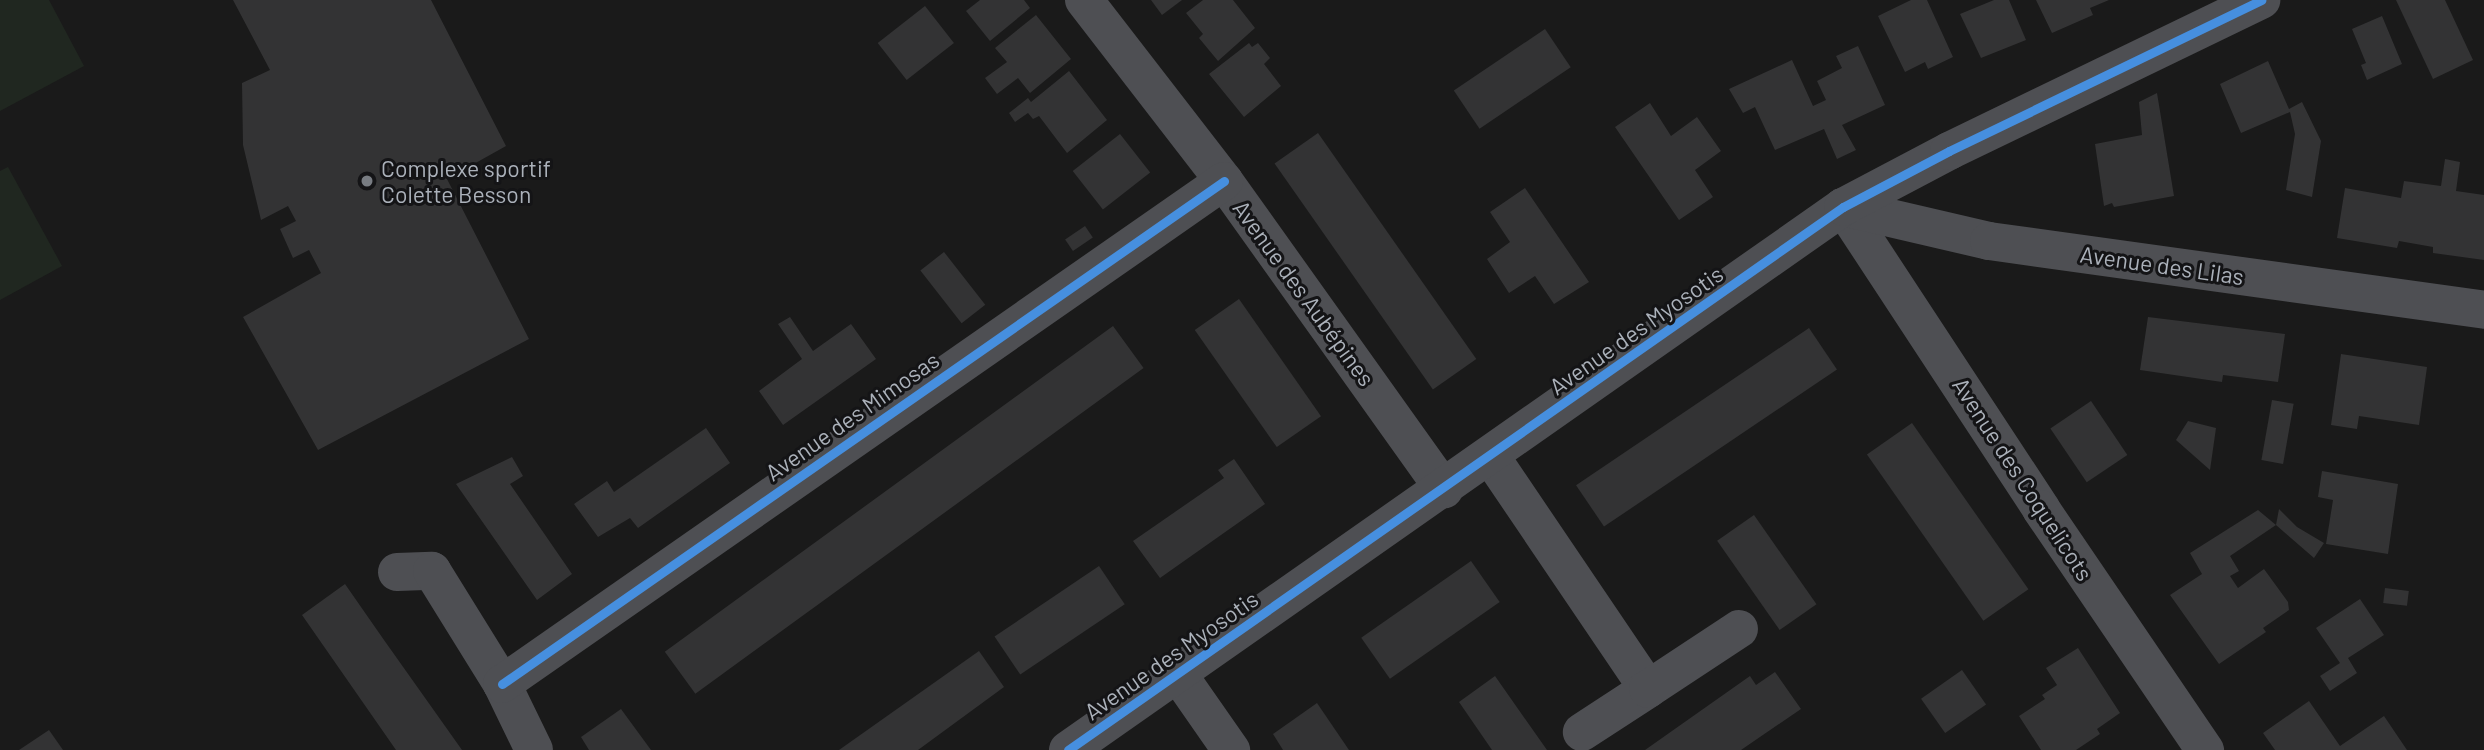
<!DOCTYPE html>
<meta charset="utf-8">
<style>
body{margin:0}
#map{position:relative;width:2484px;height:750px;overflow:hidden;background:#1a1a1a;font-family:Barlow,sans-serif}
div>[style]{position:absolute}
.green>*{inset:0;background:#202720}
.building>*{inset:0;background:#333334;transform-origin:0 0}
.minor>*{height:38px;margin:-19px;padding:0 19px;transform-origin:19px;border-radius:19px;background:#4e4f53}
.cycleway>*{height:9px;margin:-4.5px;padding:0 4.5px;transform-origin:4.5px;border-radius:4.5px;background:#468fdf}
.dots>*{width:19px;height:19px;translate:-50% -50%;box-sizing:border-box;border:4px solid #141416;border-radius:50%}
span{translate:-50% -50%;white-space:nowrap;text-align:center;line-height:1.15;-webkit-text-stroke:6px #141416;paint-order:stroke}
.poi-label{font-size:23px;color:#abb1ba}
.left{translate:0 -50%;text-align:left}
.street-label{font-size:23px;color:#abb1ba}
</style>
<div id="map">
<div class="green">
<i style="clip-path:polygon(0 0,49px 0,84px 66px,0 111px)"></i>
<i style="clip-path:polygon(8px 167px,62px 266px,0 300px,0 171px)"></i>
</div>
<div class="building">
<i style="clip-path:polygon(233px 0,431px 0,506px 146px,447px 179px,529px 339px,318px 450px,243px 317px,321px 273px,309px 250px,293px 258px,280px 229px,296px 221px,288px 206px,261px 220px,243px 145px,242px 83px,270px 70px)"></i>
<i style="clip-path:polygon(980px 0,1024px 0,1030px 8px,990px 41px,966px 11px)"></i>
<i style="clip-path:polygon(1151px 0,1182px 0,1162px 15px)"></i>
<i style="clip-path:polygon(1203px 0,1233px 0,1255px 28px,1218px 61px,1199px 38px,1203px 34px,1186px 13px)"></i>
<i style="clip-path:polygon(1911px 0,1927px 0,1953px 57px,1928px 69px,1925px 62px,1905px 72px,1878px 16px)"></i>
<i style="clip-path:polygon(1994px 0,2009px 0,2026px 40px,1981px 58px,1960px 14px)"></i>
<i style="clip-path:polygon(2036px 0,2109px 0,2090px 8px,2093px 15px,2052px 33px)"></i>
<i style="clip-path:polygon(2396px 0,2445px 0,2473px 60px,2433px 79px)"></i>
<i style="left:925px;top:6px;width:47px;height:60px;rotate:52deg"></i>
<i style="clip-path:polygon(1036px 15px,1071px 59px,1030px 93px,1018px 78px,997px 94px,985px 78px,1007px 62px,995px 48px)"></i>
<i style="clip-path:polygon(2382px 16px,2402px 64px,2367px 80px,2361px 65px,2366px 63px,2352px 29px)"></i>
<i style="left:1545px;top:29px;width:46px;height:110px;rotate:56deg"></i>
<i style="clip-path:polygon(1249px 43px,1252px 47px,1258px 43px,1270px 58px,1264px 64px,1281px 86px,1244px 117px,1209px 74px)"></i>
<i style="clip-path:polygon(1858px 46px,1885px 105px,1842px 125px,1856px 150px,1837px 159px,1824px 129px,1775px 150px,1755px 107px,1743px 113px,1729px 89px,1792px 60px,1813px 106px,1826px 100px,1817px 81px,1842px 68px,1836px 56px)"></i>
<i style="clip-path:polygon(2268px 61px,2289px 109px,2302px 102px,2321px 141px,2312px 197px,2286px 190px,2295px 134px,2290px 112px,2241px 133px,2220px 84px)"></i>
<i style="clip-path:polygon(1069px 71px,1107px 120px,1067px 153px,1039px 116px,1033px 119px,1028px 113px,1015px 122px,1009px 113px,1028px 98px,1031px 102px)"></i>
<i style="clip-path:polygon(2157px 93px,2174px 196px,2114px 207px,2112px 203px,2104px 206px,2095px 144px,2142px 135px,2139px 102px)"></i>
<i style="clip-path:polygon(1650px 103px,1671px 136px,1697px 117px,1721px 151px,1695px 170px,1713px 197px,1679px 220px,1615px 127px)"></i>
<i style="left:1318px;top:133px;width:276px;height:53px;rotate:55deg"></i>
<i style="left:1120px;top:134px;width:49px;height:60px;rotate:52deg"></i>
<i style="clip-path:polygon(2445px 159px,2460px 162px,2456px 191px,2484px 195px,2484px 260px,2433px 253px,2433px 247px,2399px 241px,2397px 248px,2337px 238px,2345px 188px,2401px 198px,2404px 181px,2441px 186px)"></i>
<i style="clip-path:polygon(1525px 188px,1589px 282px,1554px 304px,1535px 276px,1509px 293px,1487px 259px,1510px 242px,1490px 212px)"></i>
<i style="left:1085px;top:226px;width:14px;height:24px;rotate:56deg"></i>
<i style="left:944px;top:252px;width:67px;height:30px;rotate:52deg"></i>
<i style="left:1239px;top:299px;width:143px;height:54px;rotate:55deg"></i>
<i style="clip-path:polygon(790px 317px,813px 351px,851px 324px,876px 359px,783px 425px,759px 391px,802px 359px,778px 324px)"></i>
<i style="clip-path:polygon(2148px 317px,2285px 334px,2278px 382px,2223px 375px,2222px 382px,2140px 370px)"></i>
<i style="left:1113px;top:326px;width:52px;height:554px;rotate:54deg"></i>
<i style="left:1809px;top:328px;width:50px;height:281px;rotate:56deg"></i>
<i style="clip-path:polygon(2341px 354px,2427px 367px,2419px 425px,2359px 416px,2357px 429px,2331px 425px)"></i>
<i style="left:2272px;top:400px;width:22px;height:61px;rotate:10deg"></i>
<i style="left:2091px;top:401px;width:65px;height:49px;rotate:56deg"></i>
<i style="clip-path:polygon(2188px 421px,2216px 428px,2210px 470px,2176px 440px)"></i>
<i style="left:1912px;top:423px;width:203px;height:55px;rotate:55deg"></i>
<i style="clip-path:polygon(706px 428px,730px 463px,638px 528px,630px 518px,598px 537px,574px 504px,607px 481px,614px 492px)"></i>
<i style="clip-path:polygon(512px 457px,523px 476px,510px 484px,572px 574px,537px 600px,456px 484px)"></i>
<i style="clip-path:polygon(1234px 459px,1265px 504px,1160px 578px,1133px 541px,1224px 478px,1218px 470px)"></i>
<i style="clip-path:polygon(2322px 471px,2398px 484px,2388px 554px,2326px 544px,2333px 500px,2318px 497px)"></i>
<i style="clip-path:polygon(2279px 509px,2297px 527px,2324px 543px,2314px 558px,2276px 525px)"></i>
<i style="clip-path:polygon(2258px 510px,2276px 525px,2230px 556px,2239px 571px,2230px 576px,2238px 588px,2264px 569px,2288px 602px,2289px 610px,2263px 628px,2266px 632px,2219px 664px,2170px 595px,2202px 574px,2190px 553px)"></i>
<i style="left:1754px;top:515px;width:109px;height:45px;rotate:55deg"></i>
<i style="left:1471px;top:561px;width:50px;height:134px;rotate:55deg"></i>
<i style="left:1099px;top:566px;width:46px;height:126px;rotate:56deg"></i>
<i style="clip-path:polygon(345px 584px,384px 640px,462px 750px,396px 750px,302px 615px)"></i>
<i style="left:2385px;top:588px;width:24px;height:15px;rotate:7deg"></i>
<i style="clip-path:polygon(2360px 599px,2384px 635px,2348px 658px,2357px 673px,2330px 691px,2320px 676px,2340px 663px,2316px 628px)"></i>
<i style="clip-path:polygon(2078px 648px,2120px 713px,2097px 729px,2100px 734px,2076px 750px,2041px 750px,2019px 716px,2045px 699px,2042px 695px,2057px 685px,2046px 668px)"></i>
<i style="clip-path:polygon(979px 651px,1004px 687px,918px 750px,839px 750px)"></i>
<i style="left:1962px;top:670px;width:42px;height:50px;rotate:55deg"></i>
<i style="clip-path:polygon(1775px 672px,1801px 709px,1741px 750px,1645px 750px,1750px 676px,1756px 685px)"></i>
<i style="clip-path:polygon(1495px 676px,1528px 723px,1547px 750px,1492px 750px,1459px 702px)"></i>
<i style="clip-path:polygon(2309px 701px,2340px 746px,2384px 716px,2407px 750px,2275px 750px,2263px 733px)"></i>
<i style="clip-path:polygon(1317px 703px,1349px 750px,1283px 750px,1273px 734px)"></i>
<i style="clip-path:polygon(621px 709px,651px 750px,589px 750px,581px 737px)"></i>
<i style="clip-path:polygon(49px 730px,63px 750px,19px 750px)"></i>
</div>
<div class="minor">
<i style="left:1084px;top:0;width:229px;rotate:52.3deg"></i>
<i style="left:1224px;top:181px;width:379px;rotate:54.5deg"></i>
<i style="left:1843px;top:207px;width:361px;rotate:56.7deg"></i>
<i style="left:2041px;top:509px;width:292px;rotate:55.8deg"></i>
<i style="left:1843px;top:207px;width:150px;rotate:13.1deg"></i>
<i style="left:1989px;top:241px;width:500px;rotate:7.9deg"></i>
<i style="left:1491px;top:457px;width:280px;rotate:55.9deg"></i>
<i style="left:1648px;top:689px;width:79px;rotate:146.9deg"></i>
<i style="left:397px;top:572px;width:35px;rotate:-2deg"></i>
<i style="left:432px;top:571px;width:133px;rotate:58.2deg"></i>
<i style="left:502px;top:684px;width:73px;rotate:64.1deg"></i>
<i style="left:1178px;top:674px;width:93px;rotate:55.1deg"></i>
<i style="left:502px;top:684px;width:880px;rotate:-34.86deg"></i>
<i style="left:1648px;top:689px;width:109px;rotate:-33.4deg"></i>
<i style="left:1068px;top:750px;width:946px;rotate:-35.02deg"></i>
<i style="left:1843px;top:207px;width:120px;rotate:-27.8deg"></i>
<i style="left:1949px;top:151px;width:347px;rotate:-25.8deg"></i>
</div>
<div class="cycleway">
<i style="left:502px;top:684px;width:880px;rotate:-34.86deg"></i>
<i style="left:1068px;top:750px;width:946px;rotate:-35.02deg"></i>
<i style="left:1843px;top:207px;width:120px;rotate:-27.8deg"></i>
<i style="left:1949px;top:151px;width:347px;rotate:-25.8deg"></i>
</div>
<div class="dots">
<i style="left:367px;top:181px;background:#787c82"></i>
</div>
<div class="poi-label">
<span class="left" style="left:381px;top:181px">Complexe sportif<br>Colette Besson</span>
</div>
<div class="street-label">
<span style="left:2162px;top:265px;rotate:8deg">Avenue des Lilas</span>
<span style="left:1304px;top:293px;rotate:54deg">Avenue des Aubépines</span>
<span style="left:1636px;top:330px;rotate:-35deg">Avenue des Myosotis</span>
<span style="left:852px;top:416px;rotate:-35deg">Avenue des Mimosas</span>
<span style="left:2023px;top:479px;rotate:57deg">Avenue des Coquelicots</span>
<span style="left:1171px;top:655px;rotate:-35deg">Avenue des Myosotis</span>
</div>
</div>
